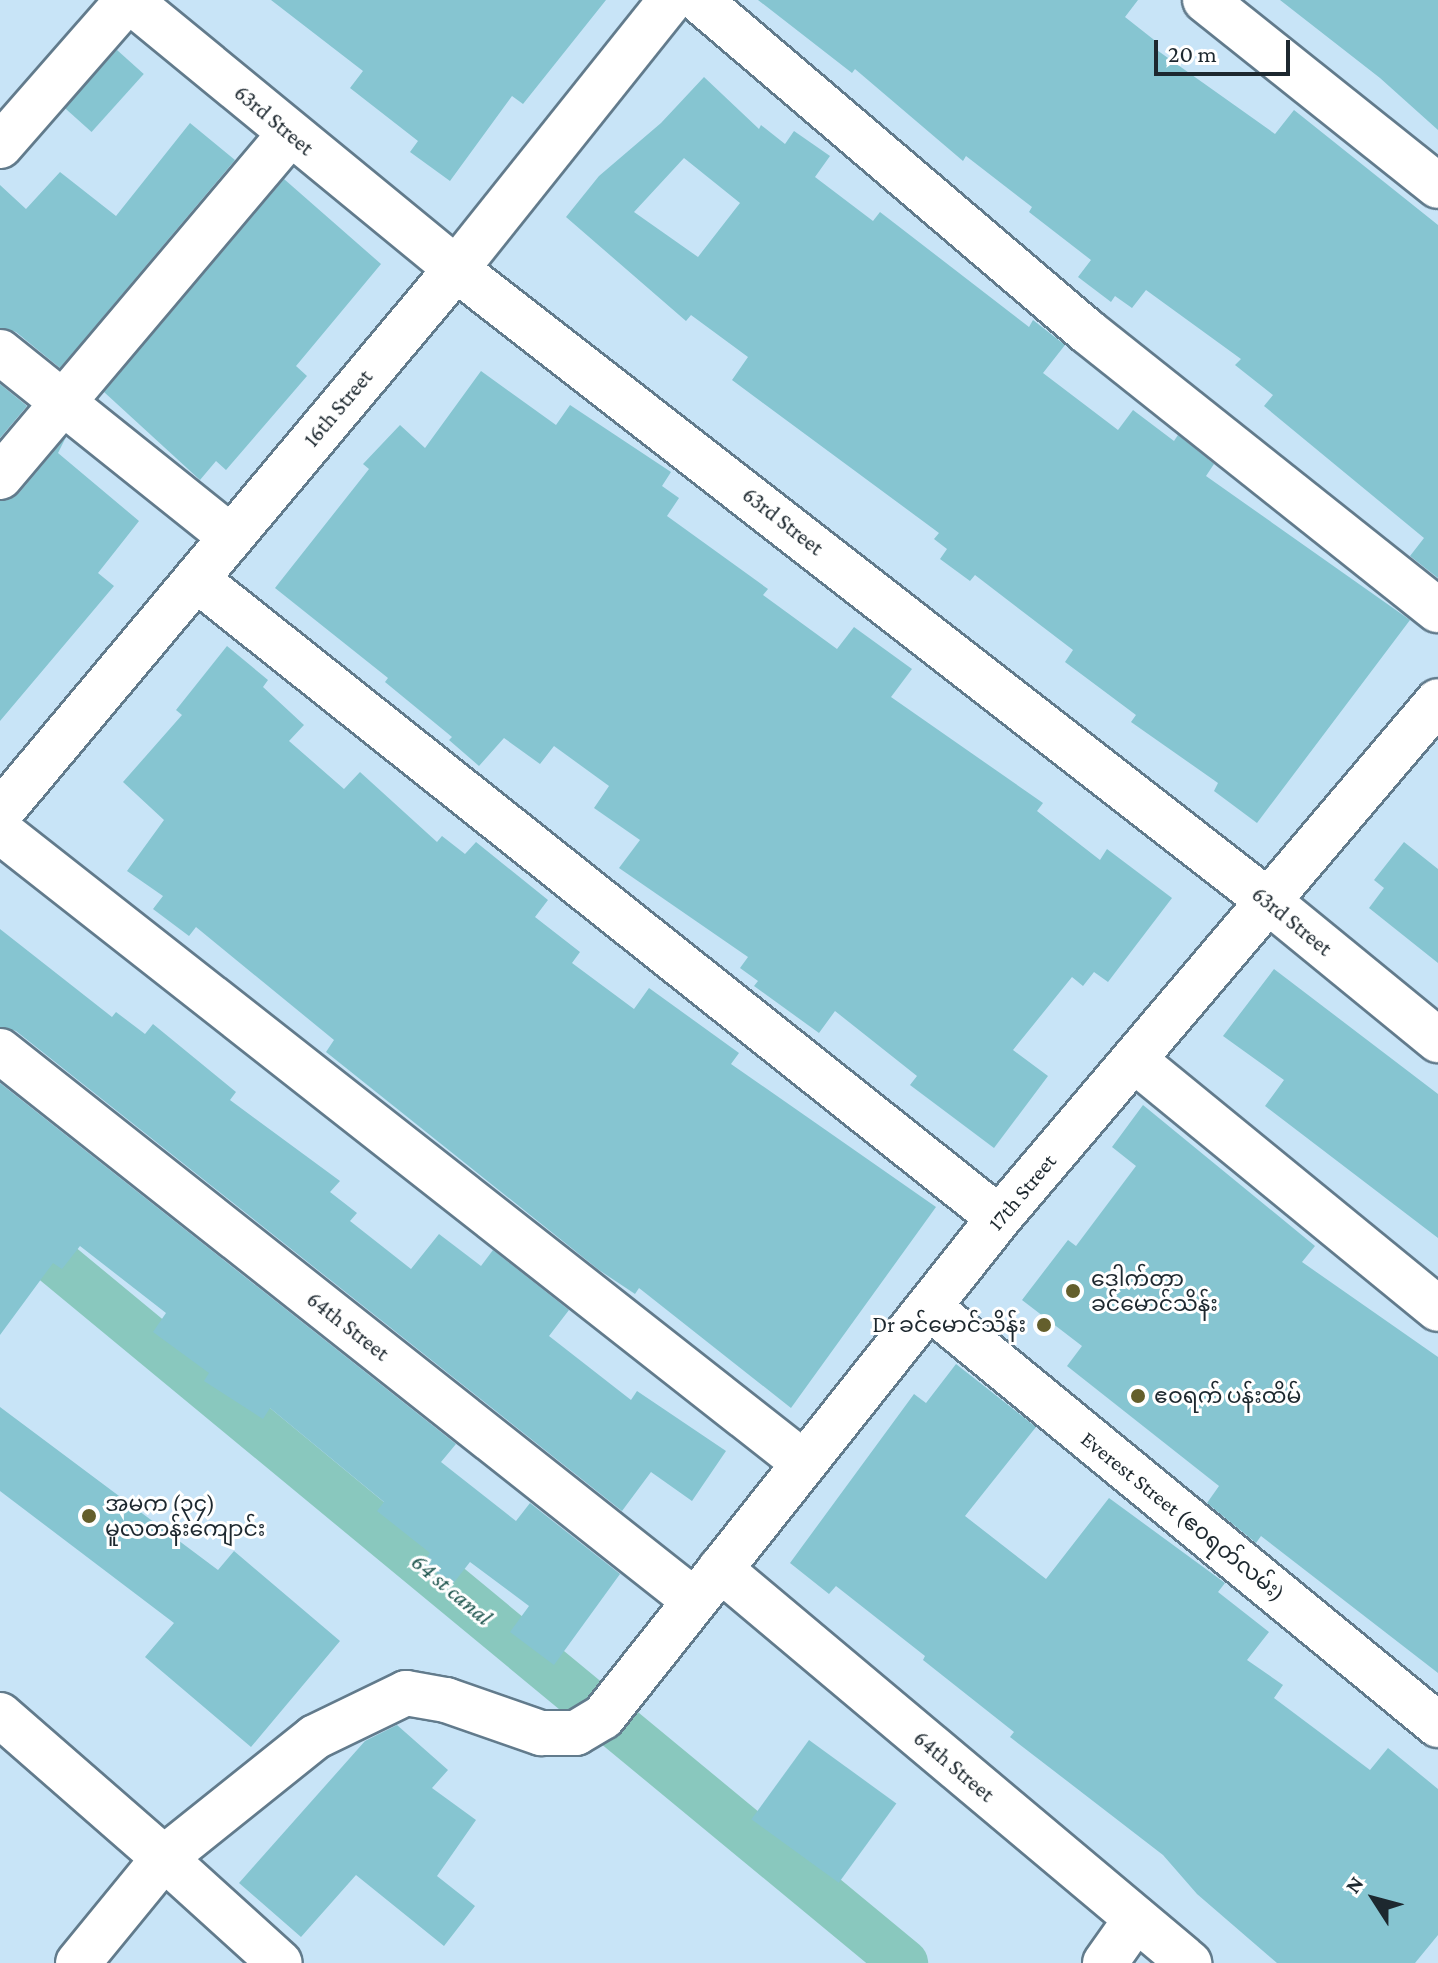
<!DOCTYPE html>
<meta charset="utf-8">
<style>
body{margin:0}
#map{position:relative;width:1438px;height:1963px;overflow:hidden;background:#c8e4f7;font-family:"Crimson Pro","Noto Sans Myanmar",serif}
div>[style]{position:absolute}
.canal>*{height:48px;margin:-24px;padding:0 24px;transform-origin:24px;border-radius:24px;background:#89c8be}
.building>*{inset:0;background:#86c5d1;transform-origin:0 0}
.roads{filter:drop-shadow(2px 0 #627b8c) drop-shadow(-2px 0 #627b8c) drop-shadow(0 2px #627b8c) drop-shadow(0 -2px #627b8c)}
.minor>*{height:44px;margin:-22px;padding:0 22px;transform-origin:22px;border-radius:22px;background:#fff}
.dots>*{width:22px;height:22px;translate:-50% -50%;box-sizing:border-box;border:4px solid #fff;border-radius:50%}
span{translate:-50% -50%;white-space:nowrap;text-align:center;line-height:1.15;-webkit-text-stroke:6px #fff;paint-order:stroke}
.street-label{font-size:22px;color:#1d282f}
.poi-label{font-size:22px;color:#1d282f}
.left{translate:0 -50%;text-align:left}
.right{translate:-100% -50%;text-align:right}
.water-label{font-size:24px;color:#215750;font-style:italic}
.north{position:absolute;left:1334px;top:1859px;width:80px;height:80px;-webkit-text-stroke:6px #fff;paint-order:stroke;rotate:306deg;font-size:22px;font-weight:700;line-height:32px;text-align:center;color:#1d282f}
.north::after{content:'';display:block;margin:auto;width:28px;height:36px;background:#1d282f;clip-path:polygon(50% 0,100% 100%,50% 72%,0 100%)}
.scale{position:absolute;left:1154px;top:40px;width:136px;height:36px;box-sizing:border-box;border:4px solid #1d282f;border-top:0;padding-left:10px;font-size:24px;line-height:28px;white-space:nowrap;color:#1d282f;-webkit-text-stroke:6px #fff;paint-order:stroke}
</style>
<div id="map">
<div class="canal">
<i style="left:0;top:1216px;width:1173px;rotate:39.57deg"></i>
</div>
<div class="building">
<i style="clip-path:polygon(271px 0,606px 0,523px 104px,512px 96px,450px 181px,410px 152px,418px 141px,350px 88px,363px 71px)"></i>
<i style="clip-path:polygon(758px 0,1138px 0,1125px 17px,1158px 43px,1154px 48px,1275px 134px,1294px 110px,1438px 225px,1438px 578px,1410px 556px,1424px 538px,1264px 406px,1273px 395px,1235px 365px,1241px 359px,1146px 290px,1132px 308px,1115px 296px,1111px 302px,1078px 277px,1091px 260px,1029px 212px,1032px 207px,966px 156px,963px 161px,855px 69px,852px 73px)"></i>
<i style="clip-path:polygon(1280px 0,1438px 0,1438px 130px,1380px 78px)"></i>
<i style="left:117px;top:50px;width:36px;height:78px;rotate:42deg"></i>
<i style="clip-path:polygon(evenodd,704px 77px,759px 129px,761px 125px,785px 144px,794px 131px,830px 156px,815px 177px,873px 221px,880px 212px,1029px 327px,1033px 320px,1065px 345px,1043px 373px,1118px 430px,1133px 410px,1174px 441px,1178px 435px,1214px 464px,1206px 476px,1410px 620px,1257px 823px,1214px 791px,1218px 783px,1131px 722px,1136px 715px,1065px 662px,1073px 650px,975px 575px,970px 581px,940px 559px,947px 549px,934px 539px,939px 533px,732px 380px,748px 357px,691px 315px,686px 321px,566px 217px,599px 176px,661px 123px,704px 77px,684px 158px,740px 203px,698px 257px,634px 212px,684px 158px)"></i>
<i style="clip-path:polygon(190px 123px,235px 160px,60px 368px,16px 332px,0 328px,0 185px,26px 209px,60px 172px,116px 216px)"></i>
<i style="clip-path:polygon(284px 179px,381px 264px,296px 366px,307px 376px,226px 470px,216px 461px,200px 480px,104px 392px)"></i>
<i style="clip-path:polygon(481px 371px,556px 425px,570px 405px,671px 472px,662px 486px,679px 498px,667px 516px,768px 589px,763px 595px,837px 649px,854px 627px,912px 669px,891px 697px,1043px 803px,1037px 811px,1100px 860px,1107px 849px,1172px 898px,1108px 982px,1094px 972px,1083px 986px,1072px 977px,1013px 1050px,1048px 1076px,994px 1148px,910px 1085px,917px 1076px,835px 1011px,819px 1033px,754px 986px,758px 981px,740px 968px,748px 957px,619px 868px,640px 840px,594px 808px,609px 786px,554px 746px,540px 764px,504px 738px,479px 766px,449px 740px,452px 737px,385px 682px,388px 678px,275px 588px,369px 469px,363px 464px,400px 425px,425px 448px)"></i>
<i style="clip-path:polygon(0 384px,27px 406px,0 438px)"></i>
<i style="clip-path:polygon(66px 437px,58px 453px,139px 521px,98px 573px,114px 586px,0 721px,0 501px,19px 493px)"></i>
<i style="clip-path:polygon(227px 646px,268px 680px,263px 687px,304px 725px,289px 741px,344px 789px,360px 772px,437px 842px,442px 836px,465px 854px,476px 842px,548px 900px,535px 917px,580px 952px,572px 963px,634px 1009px,649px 988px,739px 1053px,731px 1064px,936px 1207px,791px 1408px,639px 1288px,635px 1294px,599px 1270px,326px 1052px,334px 1040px,196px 927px,189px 936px,153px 909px,163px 896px,127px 871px,164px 820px,123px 782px,182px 715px,176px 710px)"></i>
<i style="clip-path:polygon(1404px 842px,1438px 869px,1438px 963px,1369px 908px,1384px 888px,1374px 880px)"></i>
<i style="clip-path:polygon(0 929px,112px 1017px,116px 1012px,145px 1034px,153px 1024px,236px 1092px,230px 1100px,340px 1181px,330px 1192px,357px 1213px,350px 1221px,411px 1269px,439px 1234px,481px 1266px,493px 1250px,569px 1310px,549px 1336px,631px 1400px,637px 1391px,726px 1451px,692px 1501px,651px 1472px,622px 1511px,16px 1031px,0 1027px)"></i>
<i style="clip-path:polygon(1274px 969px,1438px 1094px,1438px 1238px,1265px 1106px,1284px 1080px,1223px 1036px)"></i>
<i style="clip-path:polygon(0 1083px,456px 1444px,441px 1462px,516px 1521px,530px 1503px,620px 1574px,554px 1665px,510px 1632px,529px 1606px,470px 1562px,452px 1585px,423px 1562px,430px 1553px,377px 1511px,384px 1502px,270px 1408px,263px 1419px,204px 1381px,209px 1373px,153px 1332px,166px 1313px,80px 1246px,62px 1269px,53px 1263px,0 1335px)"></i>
<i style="clip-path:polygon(1143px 1105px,1315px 1246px,1302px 1262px,1438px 1357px,1438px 1673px,1261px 1536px,1256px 1543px,1207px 1503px,1219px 1486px,1067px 1366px,1082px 1346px,1022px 1300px,1068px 1240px,1076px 1246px,1136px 1166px,1112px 1147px)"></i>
<i style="clip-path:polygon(956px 1364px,1036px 1427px,965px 1516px,1046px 1579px,1109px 1498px,1225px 1583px,1218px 1592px,1269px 1632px,1247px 1660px,1283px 1685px,1274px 1698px,1370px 1770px,1388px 1748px,1438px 1789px,1438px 1935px,1415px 1963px,1277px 1963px,1197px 1894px,1163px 1855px,1010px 1737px,1014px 1732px,923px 1660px,925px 1656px,836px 1586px,829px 1594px,790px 1563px,914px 1394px,926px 1403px)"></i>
<i style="clip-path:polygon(0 1407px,218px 1570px,234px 1551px,340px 1641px,251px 1747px,145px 1657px,174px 1623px,0 1491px)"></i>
<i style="clip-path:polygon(397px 1725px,448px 1770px,432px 1788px,476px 1820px,437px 1876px,475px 1906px,444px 1946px,356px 1875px,301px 1937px,239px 1883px,365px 1741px)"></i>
<i style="left:809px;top:1740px;width:108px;height:98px;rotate:36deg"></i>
</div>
<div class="roads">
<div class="minor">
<i style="left:129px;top:0;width:423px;rotate:39.4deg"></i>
<i style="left:456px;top:269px;width:1029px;rotate:37.89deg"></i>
<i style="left:1268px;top:901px;width:220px;rotate:39.3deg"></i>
<i style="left:699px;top:0;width:511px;rotate:40.48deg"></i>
<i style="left:1088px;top:332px;width:447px;rotate:38.5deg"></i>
<i style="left:1205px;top:0;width:298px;rotate:38.6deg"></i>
<i style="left:0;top:146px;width:194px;rotate:-48.8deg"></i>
<i style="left:0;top:352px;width:295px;rotate:38.7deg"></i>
<i style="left:0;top:477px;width:449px;rotate:-49.8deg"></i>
<i style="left:196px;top:579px;width:1026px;rotate:38.51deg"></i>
<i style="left:0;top:813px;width:710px;rotate:-50.03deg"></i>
<i style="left:456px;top:269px;width:344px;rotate:-51.4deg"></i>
<i style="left:0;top:831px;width:1023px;rotate:38.17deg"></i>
<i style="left:0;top:1051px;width:886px;rotate:38.36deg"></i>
<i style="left:1134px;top:1060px;width:393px;rotate:39.3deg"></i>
<i style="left:929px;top:1307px;width:659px;rotate:39.39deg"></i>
<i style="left:720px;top:1569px;width:613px;rotate:40.03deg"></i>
<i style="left:0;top:1715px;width:218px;rotate:41.1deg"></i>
<i style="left:164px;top:1858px;width:193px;rotate:-38.7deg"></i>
<i style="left:315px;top:1737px;width:101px;rotate:-25.8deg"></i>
<i style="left:406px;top:1693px;width:41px;rotate:9.9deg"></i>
<i style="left:446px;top:1700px;width:101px;rotate:19.2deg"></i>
<i style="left:541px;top:1733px;width:35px"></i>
<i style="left:576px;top:1733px;width:31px;rotate:-31deg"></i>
<i style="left:603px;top:1717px;width:637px;rotate:-51.56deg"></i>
<i style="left:999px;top:1218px;width:678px;rotate:-49.66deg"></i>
<i style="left:78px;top:1963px;width:136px;rotate:-50.7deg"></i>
<i style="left:164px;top:1858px;width:156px;rotate:42.2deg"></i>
<i style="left:1105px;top:1963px;width:54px;rotate:-54.8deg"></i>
</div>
</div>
<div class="dots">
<i style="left:1073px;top:1291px;background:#645f2c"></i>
<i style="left:1044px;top:1325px;background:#645f2c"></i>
<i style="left:1138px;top:1396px;background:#645f2c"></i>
<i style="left:89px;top:1516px;background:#645f2c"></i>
</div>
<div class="street-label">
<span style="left:274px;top:120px;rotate:40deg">63rd Street</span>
<span style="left:338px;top:408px;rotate:-50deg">16th Street</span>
<span style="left:783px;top:521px;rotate:38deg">63rd Street</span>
<span style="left:1292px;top:921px;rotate:39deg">63rd Street</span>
<span style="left:1022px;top:1192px;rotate:-50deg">17th Street</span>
<span style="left:348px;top:1326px;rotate:38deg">64th Street</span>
<span style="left:1183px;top:1516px;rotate:39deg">Everest Street (ဧ၀ရတ်လမ်း)</span>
<span style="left:954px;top:1766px;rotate:40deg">64th Street</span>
</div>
<div class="poi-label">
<span class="left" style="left:1091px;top:1291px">ဒေါက်တာ<br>ခင်မောင်သိန်း</span>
<span class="right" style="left:1026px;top:1325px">Dr ခင်မောင်သိန်း</span>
<span class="left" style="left:1154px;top:1396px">ဧဝရက် ပန်းထိမ်</span>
<span class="left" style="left:105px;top:1516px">အမက (၃၄)<br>မူလတန်းကျောင်း</span>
</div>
<div class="water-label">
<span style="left:452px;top:1589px;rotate:40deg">64 st canal</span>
</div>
<div class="north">N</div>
<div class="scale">20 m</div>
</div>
